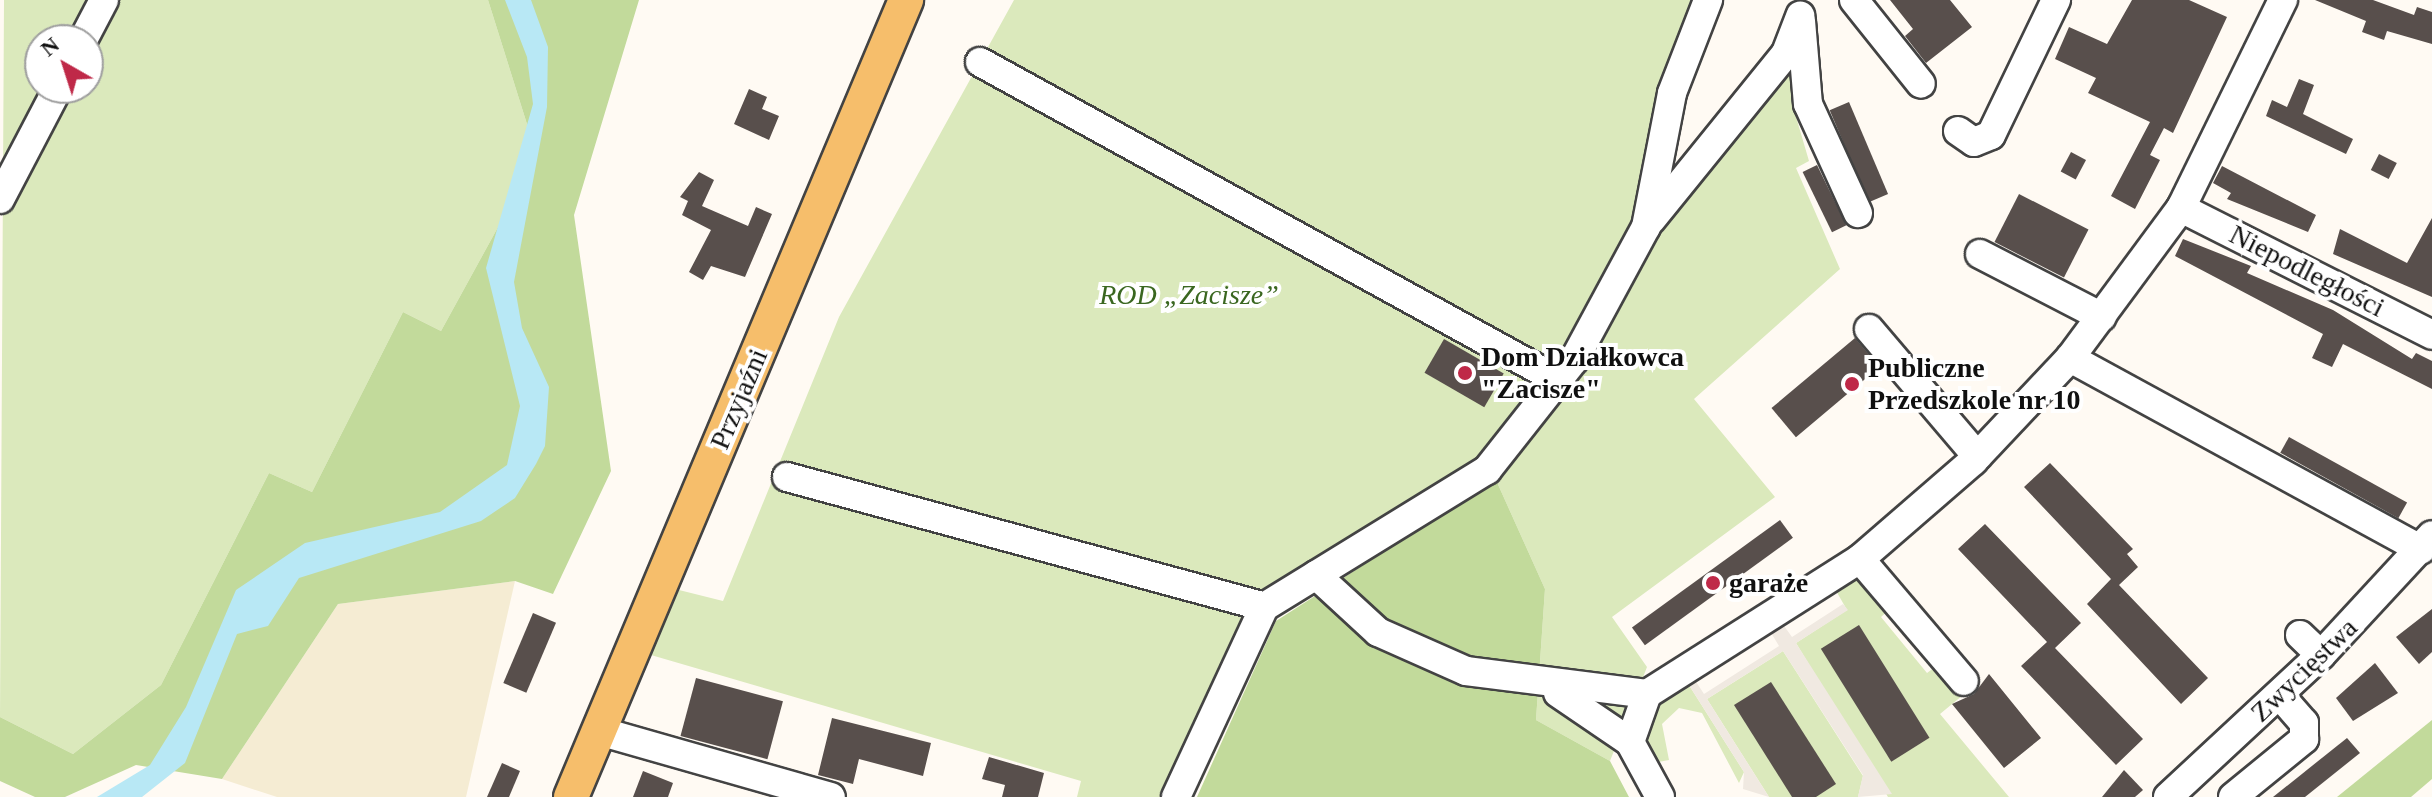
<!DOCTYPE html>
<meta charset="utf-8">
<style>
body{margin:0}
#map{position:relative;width:2432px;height:797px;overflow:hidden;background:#fffaf3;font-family:"Times New Roman",serif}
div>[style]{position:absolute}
.farmland>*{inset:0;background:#f5ecd3}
.green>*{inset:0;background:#dbe9bc}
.forest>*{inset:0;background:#c2da9b}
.plaza>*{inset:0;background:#f0e9e1}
.water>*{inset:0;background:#b8e8f5}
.building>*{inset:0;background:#584f4c;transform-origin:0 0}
.roads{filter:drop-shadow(2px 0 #434343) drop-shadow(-2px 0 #434343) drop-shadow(0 2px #434343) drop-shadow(0 -2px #434343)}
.minor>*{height:28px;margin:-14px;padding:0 14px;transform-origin:14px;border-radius:14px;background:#fff}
.major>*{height:34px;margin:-17px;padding:0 17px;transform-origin:17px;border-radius:17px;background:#f6be6b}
.dots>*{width:22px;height:22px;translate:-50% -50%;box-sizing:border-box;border:4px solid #fff;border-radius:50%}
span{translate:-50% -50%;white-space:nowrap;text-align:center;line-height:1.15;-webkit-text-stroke:8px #fff;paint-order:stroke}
.street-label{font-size:28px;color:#101010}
.park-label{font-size:28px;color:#3a6720;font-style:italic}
.poi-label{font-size:28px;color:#101010;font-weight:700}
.left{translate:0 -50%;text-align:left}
.north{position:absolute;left:24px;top:24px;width:80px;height:80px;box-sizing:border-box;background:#fff;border:2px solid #9f9f9f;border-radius:50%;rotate:321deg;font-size:22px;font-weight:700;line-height:32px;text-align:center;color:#101010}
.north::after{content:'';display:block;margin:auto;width:28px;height:36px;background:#bf2948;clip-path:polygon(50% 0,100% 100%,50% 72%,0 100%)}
</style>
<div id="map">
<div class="farmland">
<i style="clip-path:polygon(515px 581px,466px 797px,277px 797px,222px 779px,338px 604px)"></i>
</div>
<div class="green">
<i style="clip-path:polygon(evenodd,4px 0,488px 0,537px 156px,441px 331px,403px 312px,312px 492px,269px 473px,161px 685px,73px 754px,0 717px,4px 0,40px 40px,88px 40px,88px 88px,40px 88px,40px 40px)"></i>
<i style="clip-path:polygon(1014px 0,1691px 0,1661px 93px,1634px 226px,1565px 357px,1478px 462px,1254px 602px,1164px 797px,1077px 797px,1081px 781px,651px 655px,679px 590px,723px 601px,839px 317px)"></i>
<i style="clip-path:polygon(1794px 60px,1794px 110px,1809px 161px,1796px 168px,1840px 269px,1694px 399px,1775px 497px,1612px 617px,1647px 667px,1610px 761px,1536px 720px,1545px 589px,1496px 480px,1655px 231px)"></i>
<i style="clip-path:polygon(1854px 574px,1893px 606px,1881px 617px,1927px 673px,1939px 664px,1963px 695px,1940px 714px,2009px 797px,1888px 797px,1796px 643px,1847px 610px,1835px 589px)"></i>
<i style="clip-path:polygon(1783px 651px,1863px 776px,1858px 797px,1769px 797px,1707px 699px)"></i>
<i style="clip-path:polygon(1687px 682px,1744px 772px,1739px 783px,1702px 713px,1679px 708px,1662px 724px,1669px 760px,1653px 763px,1645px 736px,1654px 706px)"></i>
</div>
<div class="forest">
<i style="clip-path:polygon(488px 0,639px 0,574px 215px,611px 471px,553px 594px,515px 581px,338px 604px,222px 779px,136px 765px,65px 797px,35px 797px,0 781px,0 717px,73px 754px,161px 685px,269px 473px,312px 492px,403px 312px,441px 331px,537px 156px)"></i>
<i style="clip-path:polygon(1496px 480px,1545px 589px,1536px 720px,1610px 761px,1629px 797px,1197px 797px,1276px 621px)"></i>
<i style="clip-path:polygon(2432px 720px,2432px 779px,2411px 797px,2337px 797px)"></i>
</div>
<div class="plaza">
<i style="clip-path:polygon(1843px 604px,1848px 610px,1796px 643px,1892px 794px,1858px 797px,1863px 775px,1783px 651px,1707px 699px,1769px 797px,1743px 789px,1744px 772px,1687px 682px,1693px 677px,1704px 694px,1779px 646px,1770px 631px,1782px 623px,1792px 637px)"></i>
</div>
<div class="water">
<i style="clip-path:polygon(505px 0,531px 0,548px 47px,547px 107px,514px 282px,522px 328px,549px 387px,545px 446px,536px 464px,515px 498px,481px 521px,299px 578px,268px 626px,237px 634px,185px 763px,142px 797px,97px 797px,150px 765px,186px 707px,236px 590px,305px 543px,440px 512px,507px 465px,520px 406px,486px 268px,533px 104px,527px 57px)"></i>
</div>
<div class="building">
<i style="clip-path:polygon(1890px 0,1950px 0,1972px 27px,1926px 63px,1905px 36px,1913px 29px)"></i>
<i style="clip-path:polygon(2132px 0,2189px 0,2227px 17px,2173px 133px,2164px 128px,2150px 155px,2160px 160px,2135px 209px,2111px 196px,2150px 122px,2088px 93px,2096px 78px,2055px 59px,2069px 27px,2107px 44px)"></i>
<i style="clip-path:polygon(2315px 0,2373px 0,2414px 15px,2417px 7px,2432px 12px,2432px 44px,2387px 31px,2384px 40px,2362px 32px,2366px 21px)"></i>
<i style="clip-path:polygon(2299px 79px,2314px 85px,2303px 114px,2353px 139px,2346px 154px,2266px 116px,2272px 100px,2287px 107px)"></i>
<i style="clip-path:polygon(749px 89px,767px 97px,762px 109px,779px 116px,769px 140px,734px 124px)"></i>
<i style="left:1849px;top:102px;width:100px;height:21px;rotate:67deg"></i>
<i style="left:2071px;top:152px;width:17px;height:22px;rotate:28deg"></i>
<i style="left:2379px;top:154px;width:20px;height:18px;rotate:27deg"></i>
<i style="left:1817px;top:165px;width:67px;height:16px;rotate:64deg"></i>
<i style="clip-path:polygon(2222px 166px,2316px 215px,2308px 232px,2227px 199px,2231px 193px,2213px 183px)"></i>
<i style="clip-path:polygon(699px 172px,714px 180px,702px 206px,748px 226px,756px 207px,772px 214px,745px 277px,711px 266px,703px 280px,689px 272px,711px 230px,682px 215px,688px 201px,680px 197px)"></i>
<i style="left:2019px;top:194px;width:78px;height:54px;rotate:27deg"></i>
<i style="clip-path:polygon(2432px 218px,2432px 297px,2333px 254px,2340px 229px,2407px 263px)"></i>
<i style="clip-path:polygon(2183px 239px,2251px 266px,2247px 273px,2333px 310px,2412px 359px,2416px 353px,2432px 361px,2432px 389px,2343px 344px,2332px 367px,2312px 358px,2323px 334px,2175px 256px)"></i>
<i style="left:1855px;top:338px;width:38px;height:109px;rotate:50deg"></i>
<i style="left:1444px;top:339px;width:69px;height:39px;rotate:30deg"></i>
<i style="left:2289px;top:437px;width:135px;height:18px;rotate:29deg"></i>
<i style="clip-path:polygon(2050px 463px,2133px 549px,2127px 554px,2138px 567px,2119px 585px,2208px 678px,2181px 704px,2087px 604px,2111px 579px,2024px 487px)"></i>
<i style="left:1780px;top:520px;width:22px;height:183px;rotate:54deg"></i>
<i style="clip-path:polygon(1985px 524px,2081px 623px,2055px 648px,2143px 739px,2116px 765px,2021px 666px,2047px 642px,1958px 549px)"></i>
<i style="clip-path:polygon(2432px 609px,2432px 652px,2419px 664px,2396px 637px)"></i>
<i style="left:533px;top:613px;width:25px;height:76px;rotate:23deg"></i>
<i style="left:1859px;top:625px;width:133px;height:45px;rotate:58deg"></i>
<i style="clip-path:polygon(2375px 663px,2398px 693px,2353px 721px,2336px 698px)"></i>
<i style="clip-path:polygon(1989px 674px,2041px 738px,2004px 768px,1952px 704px,1974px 694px)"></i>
<i style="left:696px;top:678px;width:90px;height:60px;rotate:15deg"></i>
<i style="clip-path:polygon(1771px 682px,1836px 784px,1816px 797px,1792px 797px,1734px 705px)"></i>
<i style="clip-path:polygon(832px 718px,931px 743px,923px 776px,859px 759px,853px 784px,818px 775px)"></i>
<i style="clip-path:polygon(2347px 738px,2360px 753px,2305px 797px,2273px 797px)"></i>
<i style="clip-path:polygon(989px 757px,1044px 773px,1038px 797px,1002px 797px,1005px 785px,982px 779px)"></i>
<i style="clip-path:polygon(502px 763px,520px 771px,509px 797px,487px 797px)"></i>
<i style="clip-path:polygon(2124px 770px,2143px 790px,2135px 797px,2102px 797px)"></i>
<i style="clip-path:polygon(643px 771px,673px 783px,668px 797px,633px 797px)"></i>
</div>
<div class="roads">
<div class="minor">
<i style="left:1854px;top:0;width:107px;rotate:51.4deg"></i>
<i style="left:1801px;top:21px;width:83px;rotate:85.2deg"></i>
<i style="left:1808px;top:104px;width:120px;rotate:65.4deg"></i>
<i style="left:83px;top:40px;width:45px;rotate:-62.3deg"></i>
<i style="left:980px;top:62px;width:660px;rotate:28.82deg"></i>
<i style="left:1958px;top:131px;width:19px;rotate:35deg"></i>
<i style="left:1974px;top:142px;width:18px;rotate:-22deg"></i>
<i style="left:1991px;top:135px;width:150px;rotate:-64.3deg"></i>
<i style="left:0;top:199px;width:125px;rotate:-62.4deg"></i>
<i style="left:2181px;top:208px;width:281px;rotate:26.8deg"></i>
<i style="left:1651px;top:220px;width:215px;rotate:-51deg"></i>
<i style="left:1786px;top:53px;width:40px;rotate:-69deg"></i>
<i style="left:1980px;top:254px;width:137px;rotate:27.3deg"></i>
<i style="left:1869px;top:329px;width:167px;rotate:49.6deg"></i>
<i style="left:2070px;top:358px;width:400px;rotate:28.6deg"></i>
<i style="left:787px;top:477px;width:494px;rotate:15.2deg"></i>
<i style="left:1860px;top:559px;width:160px;rotate:49.6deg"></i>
<i style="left:1316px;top:575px;width:84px;rotate:42.6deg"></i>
<i style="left:1378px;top:632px;width:96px;rotate:23.9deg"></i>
<i style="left:1466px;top:671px;width:182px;rotate:7.2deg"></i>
<i style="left:2300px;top:635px;width:29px;rotate:44deg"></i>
<i style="left:1558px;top:693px;width:87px;rotate:34.2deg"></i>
<i style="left:599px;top:731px;width:241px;rotate:15.9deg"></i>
<i style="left:1176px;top:797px;width:209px;rotate:-65.1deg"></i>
<i style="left:1264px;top:607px;width:262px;rotate:-31.6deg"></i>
<i style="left:1487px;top:470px;width:140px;rotate:-51.7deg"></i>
<i style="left:1574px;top:360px;width:151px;rotate:-61.6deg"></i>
<i style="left:1646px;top:227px;width:136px;rotate:-79deg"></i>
<i style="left:1672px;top:93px;width:100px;rotate:-68.8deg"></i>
<i style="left:1660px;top:797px;width:63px;rotate:-118.6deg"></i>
<i style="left:1630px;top:742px;width:51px;rotate:-70.5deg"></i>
<i style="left:1647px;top:694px;width:252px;rotate:-32.4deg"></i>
<i style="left:1860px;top:559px;width:150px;rotate:-40.9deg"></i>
<i style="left:1973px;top:461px;width:141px;rotate:-46.7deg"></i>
<i style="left:2070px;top:358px;width:187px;rotate:-53.5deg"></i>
<i style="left:2181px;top:208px;width:232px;rotate:-63.9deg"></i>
<i style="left:2168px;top:797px;width:209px;rotate:-42.9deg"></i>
<i style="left:2321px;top:655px;width:163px;rotate:-47.2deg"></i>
<i style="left:2233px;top:797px;width:92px;rotate:-39.2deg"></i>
<i style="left:2304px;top:739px;width:16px;rotate:-90deg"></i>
<i style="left:2304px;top:723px;width:37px;rotate:-131deg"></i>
</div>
<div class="major">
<i style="left:571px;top:797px;width:865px;rotate:-67.2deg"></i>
</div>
</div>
<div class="dots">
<i style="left:1465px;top:373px;background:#bf2948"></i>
<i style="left:1852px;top:384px;background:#bf2948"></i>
<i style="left:1713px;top:583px;background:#bf2948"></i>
</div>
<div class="street-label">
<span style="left:2307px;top:271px;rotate:27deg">Niepodległości</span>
<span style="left:739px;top:399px;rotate:-67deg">Przyjaźni</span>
<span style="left:2304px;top:670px;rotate:-44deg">Zwycięstwa</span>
</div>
<div class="park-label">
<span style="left:1189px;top:295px">ROD „Zacisze”</span>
</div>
<div class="poi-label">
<span class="left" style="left:1481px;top:373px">Dom Działkowca<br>"Zacisze"</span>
<span class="left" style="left:1868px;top:384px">Publiczne<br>Przedszkole nr 10</span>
<span class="left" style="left:1729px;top:583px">garaże</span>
</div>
<div class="north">N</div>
</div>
